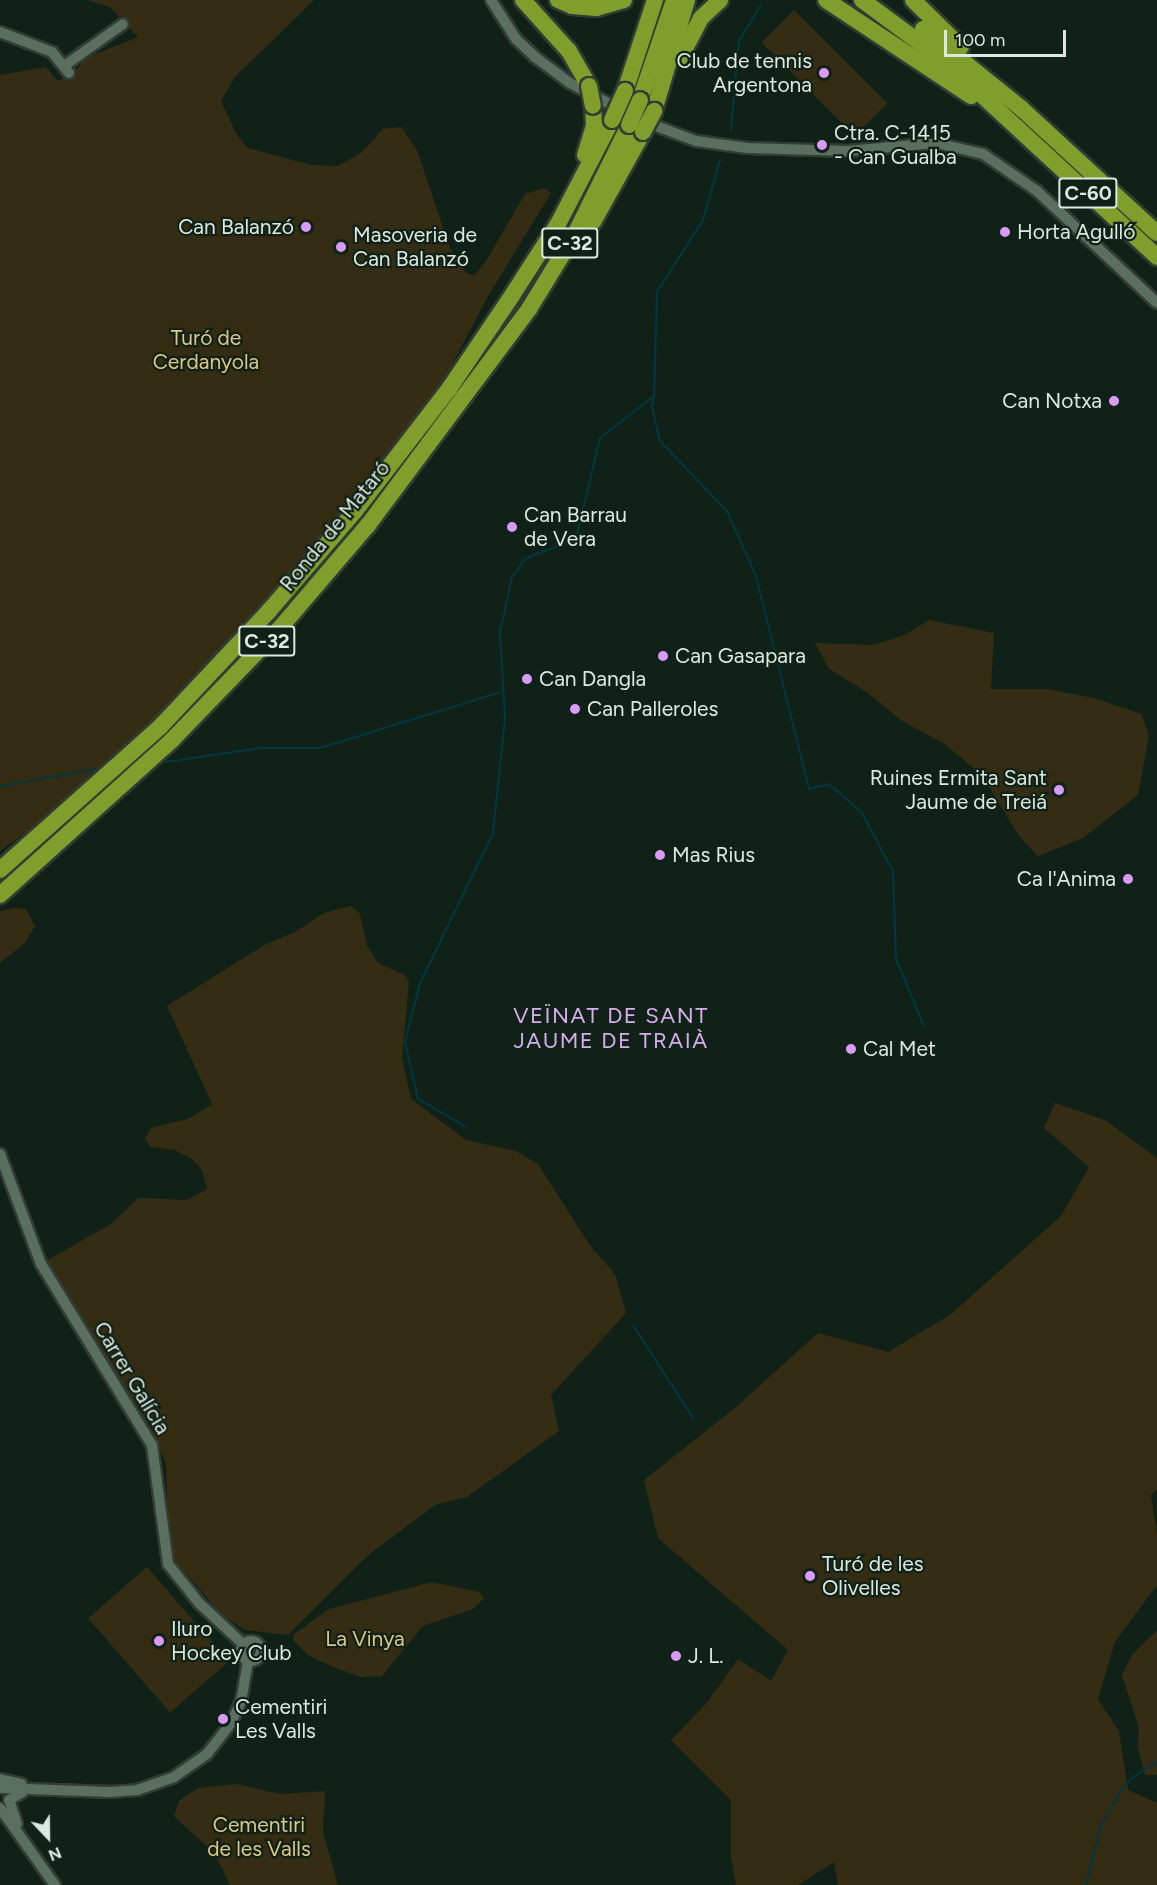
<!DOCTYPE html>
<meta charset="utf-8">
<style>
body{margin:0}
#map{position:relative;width:1157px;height:1885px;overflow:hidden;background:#102217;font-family:Figtree,sans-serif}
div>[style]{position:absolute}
.green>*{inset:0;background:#352c14;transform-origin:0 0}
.stream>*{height:2px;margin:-1px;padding:0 1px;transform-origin:1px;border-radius:1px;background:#003743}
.roads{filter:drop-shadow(2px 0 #313c34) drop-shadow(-2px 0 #313c34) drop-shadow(0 2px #313c34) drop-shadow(0 -2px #313c34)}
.minor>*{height:10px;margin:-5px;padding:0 5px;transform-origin:5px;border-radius:5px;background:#5a6f60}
.minor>.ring{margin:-5px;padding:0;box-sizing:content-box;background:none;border:10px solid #5a6f60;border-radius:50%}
.highway>*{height:16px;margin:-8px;padding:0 8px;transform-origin:8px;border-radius:8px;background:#819e2c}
.bridges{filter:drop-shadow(2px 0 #313c34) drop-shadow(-2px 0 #313c34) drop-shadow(0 2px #313c34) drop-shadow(0 -2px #313c34)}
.highway-bridge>*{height:16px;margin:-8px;padding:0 8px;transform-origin:8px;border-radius:8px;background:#819e2c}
.dots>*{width:16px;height:16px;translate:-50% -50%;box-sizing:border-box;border:3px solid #102217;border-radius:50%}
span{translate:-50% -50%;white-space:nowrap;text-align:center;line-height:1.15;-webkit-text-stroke:4.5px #102217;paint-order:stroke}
.shield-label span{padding:2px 4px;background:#102217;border:2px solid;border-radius:4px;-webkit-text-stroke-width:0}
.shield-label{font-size:20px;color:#dde9e0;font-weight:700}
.poi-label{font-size:21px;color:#dde9e0}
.right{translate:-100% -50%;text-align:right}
.left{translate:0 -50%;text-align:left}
.park-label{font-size:21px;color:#dec786}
.street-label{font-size:21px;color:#dde9e0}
.neighbourhood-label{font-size:22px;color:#d8aded;letter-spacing:1.5px}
.north{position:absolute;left:18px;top:1807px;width:60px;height:60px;-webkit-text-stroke:4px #102217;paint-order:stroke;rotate:158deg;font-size:16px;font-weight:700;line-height:24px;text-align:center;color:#dde9e0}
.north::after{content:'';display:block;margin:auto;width:21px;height:27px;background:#dde9e0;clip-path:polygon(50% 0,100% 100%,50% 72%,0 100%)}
.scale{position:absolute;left:944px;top:30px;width:122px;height:27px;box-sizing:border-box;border:3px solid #dde9e0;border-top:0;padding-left:8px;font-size:18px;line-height:21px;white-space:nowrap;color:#dde9e0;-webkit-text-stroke:4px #102217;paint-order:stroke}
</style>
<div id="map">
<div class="green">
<i style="clip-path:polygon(87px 0,314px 0,235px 77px,221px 101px,237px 135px,248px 148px,311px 165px,338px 166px,362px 152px,383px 129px,401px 127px,417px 150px,450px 248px,465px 272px,474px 276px,486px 261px,525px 194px,544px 188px,551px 193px,487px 298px,435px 397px,293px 569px,160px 715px,53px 813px,0 851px,0 75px,46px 67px,57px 81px,70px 76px,81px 65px,78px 61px,138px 37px,110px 7px)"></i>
<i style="left:794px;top:10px;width:132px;height:46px;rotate:45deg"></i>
<i style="clip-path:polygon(929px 620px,994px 633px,991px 689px,1047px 689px,1094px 698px,1141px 714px,1149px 735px,1138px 795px,1083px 838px,1038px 856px,1019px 836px,982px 775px,943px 743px,902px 721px,868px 693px,829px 669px,815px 643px,873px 645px,905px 635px)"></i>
<i style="clip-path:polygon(351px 906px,360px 914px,367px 946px,378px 963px,405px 975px,409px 982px,402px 1058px,411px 1099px,466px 1140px,516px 1151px,538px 1164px,591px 1247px,615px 1274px,626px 1313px,551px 1395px,559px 1431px,467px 1497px,435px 1505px,367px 1556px,288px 1635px,245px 1630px,222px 1615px,175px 1561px,168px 1539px,166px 1464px,152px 1429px,44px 1262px,111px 1224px,138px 1198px,187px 1200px,207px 1189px,202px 1170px,192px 1159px,175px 1150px,151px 1147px,145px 1139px,151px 1128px,188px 1119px,212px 1104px,167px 1006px,266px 944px,295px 932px,324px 913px)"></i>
<i style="clip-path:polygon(15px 908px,26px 909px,35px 926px,25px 943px,0 963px,0 911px)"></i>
<i style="clip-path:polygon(1055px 1103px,1105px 1120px,1157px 1158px,1157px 1489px,1151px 1495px,1157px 1534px,1157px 1585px,1115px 1642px,1098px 1699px,1119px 1731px,1128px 1790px,1157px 1803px,1157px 1885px,838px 1885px,834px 1862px,798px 1885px,736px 1885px,731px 1857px,731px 1800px,671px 1740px,706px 1704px,738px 1659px,771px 1681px,788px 1650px,658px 1538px,644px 1480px,735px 1408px,818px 1333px,888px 1352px,950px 1315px,1061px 1216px,1089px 1167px,1044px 1128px)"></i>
<i style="left:147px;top:1567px;width:125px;height:78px;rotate:49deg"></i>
<i style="clip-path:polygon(432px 1582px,479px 1592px,484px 1598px,473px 1609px,423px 1626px,382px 1676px,360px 1677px,334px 1667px,309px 1656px,293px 1640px,294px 1634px,329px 1609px)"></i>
<i style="clip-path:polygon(1157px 1630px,1157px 1775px,1145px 1775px,1138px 1748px,1139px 1728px,1122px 1675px,1132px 1655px)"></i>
<i style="clip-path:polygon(237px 1784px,280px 1794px,325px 1791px,323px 1832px,338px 1885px,230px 1885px,215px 1854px,174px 1816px,179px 1801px,198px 1788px)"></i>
</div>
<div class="stream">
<i style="left:731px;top:130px;width:89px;rotate:-84.9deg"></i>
<i style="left:739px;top:41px;width:42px;rotate:-58.6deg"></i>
<i style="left:654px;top:398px;width:9px;rotate:103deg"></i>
<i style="left:652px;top:407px;width:35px;rotate:77deg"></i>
<i style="left:660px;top:441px;width:97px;rotate:46.3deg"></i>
<i style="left:727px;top:511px;width:71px;rotate:66deg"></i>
<i style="left:756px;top:576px;width:219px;rotate:76deg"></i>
<i style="left:809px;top:789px;width:21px;rotate:-14deg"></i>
<i style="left:829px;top:784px;width:44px;rotate:41.3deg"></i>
<i style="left:862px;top:813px;width:66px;rotate:61.9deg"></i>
<i style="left:893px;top:871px;width:88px;rotate:88deg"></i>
<i style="left:896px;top:959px;width:73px;rotate:67.3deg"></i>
<i style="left:165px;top:762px;width:97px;rotate:-8.3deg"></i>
<i style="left:261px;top:748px;width:59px"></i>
<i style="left:320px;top:748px;width:189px;rotate:-17.2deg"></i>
<i style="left:0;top:786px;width:97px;rotate:-10deg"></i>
<i style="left:465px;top:1126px;width:54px;rotate:-150.1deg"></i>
<i style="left:418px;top:1099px;width:58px;rotate:-102.8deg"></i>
<i style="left:405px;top:1042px;width:61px;rotate:-75.7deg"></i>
<i style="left:420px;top:983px;width:167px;rotate:-64deg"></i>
<i style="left:493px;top:833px;width:116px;rotate:-84deg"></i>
<i style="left:505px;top:718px;width:86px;rotate:-93.3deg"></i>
<i style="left:500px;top:632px;width:56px;rotate:-77.7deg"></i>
<i style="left:512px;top:577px;width:24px;rotate:-54deg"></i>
<i style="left:526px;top:558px;width:53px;rotate:-20.8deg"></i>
<i style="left:576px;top:539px;width:104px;rotate:-76.6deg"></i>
<i style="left:600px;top:438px;width:68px;rotate:-37.9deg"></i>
<i style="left:654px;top:396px;width:104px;rotate:-88.3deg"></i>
<i style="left:657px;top:292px;width:85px;rotate:-57.4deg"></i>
<i style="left:703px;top:220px;width:62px;rotate:-74.2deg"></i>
<i style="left:633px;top:1325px;width:111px;rotate:57.2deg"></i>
<i style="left:1086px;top:1885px;width:59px;rotate:-76.2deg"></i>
<i style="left:1100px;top:1828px;width:38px;rotate:-61deg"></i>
<i style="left:1118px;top:1795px;width:22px;rotate:-51deg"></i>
<i style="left:1132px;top:1778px;width:30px;rotate:-33deg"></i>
</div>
<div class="roads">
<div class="minor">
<i style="left:491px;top:0;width:46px;rotate:57.3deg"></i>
<i style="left:516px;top:39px;width:26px;rotate:43deg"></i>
<i style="left:535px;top:57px;width:44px;rotate:36.6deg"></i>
<i style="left:570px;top:83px;width:58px;rotate:27.9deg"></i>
<i style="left:0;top:32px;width:56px;rotate:21deg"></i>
<i style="left:52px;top:52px;width:27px;rotate:51deg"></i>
<i style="left:64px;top:66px;width:72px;rotate:-35.4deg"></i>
<i style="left:643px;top:121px;width:57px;rotate:20.7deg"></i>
<i style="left:696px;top:141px;width:52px;rotate:7.7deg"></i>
<i style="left:748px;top:148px;width:99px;rotate:1.7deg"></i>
<i style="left:847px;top:151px;width:89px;rotate:-5.1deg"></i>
<i style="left:936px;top:143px;width:48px;rotate:13.2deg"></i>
<i style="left:983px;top:154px;width:65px;rotate:34.4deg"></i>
<i style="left:1037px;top:191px;width:164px;rotate:43deg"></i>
<i style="left:0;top:1154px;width:117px;rotate:69.6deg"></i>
<i style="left:41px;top:1264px;width:212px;rotate:58.5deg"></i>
<i style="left:152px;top:1445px;width:120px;rotate:82.3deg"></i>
<i style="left:168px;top:1564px;width:50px;rotate:51.5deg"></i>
<i style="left:199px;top:1603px;width:60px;rotate:43deg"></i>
<i class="ring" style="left:241px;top:1641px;width:10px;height:10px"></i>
<i style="left:0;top:1779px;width:22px;rotate:13deg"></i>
<i style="left:0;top:1788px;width:110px;rotate:2.1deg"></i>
<i style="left:110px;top:1792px;width:27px;rotate:-4deg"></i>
<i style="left:137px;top:1790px;width:39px;rotate:-19deg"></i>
<i style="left:174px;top:1777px;width:40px;rotate:-34.9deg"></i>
<i style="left:207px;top:1754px;width:39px;rotate:-52deg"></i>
<i style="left:231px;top:1723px;width:23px;rotate:-65deg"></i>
<i style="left:241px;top:1702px;width:42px;rotate:-80.3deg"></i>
<i style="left:0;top:1808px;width:95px;rotate:54.5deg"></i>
<i style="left:17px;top:1824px;width:25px;rotate:-108deg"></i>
<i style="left:9px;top:1800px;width:16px;rotate:-30deg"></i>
</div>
<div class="highway">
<i style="left:523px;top:0;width:69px;rotate:48deg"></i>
<i style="left:569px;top:51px;width:40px;rotate:60.3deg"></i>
<i style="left:558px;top:0;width:15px;rotate:23deg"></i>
<i style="left:572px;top:6px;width:24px;rotate:5deg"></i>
<i style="left:596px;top:8px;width:29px;rotate:-16deg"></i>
<i style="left:826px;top:0;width:174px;rotate:33.5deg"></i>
<i style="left:862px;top:0;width:106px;rotate:36.5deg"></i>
<i style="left:947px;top:63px;width:286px;rotate:42.7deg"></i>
<i style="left:913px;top:0;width:67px;rotate:44.4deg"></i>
<i style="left:923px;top:29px;width:127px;rotate:38.9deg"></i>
<i style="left:1022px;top:109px;width:183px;rotate:42.6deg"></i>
<i style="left:680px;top:58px;width:45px;rotate:-62.3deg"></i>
<i style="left:701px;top:18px;width:26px;rotate:-43deg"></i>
<i style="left:625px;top:91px;width:96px;rotate:-71.8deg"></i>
<i style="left:640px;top:100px;width:106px;rotate:-71.2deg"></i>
<i style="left:654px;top:111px;width:116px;rotate:-73.4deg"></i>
<i style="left:585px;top:155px;width:31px;rotate:-73deg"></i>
<i style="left:594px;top:125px;width:19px;rotate:-93deg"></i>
<i style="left:593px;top:222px;width:103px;rotate:-60.9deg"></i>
<i style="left:0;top:870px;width:216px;rotate:-41.8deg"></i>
<i style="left:161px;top:726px;width:158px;rotate:-46.8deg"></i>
<i style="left:269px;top:611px;width:132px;rotate:-49.3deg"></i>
<i style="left:355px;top:511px;width:154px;rotate:-52.4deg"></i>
<i style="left:449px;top:389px;width:115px;rotate:-56deg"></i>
<i style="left:513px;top:294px;width:83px;rotate:-57.3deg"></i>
<i style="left:558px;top:224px;width:117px;rotate:-62.6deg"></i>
<i style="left:0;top:895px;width:232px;rotate:-42deg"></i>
<i style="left:172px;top:740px;width:156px;rotate:-46deg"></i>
<i style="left:280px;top:628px;width:135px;rotate:-49.5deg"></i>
<i style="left:368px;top:525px;width:269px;rotate:-53.3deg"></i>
<i style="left:529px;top:309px;width:88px;rotate:-58.5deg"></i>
<i style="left:575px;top:234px;width:122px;rotate:-63.6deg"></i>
</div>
</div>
<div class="bridges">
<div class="highway-bridge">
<i style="left:589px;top:86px;width:20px;rotate:79deg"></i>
<i style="left:612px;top:120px;width:32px;rotate:-66deg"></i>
<i style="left:629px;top:125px;width:27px;rotate:-66deg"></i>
<i style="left:643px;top:132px;width:24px;rotate:-62deg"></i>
</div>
</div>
<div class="dots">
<i style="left:824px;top:73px;background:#da9af7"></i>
<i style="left:822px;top:145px;background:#da9af7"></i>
<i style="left:306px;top:227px;background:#da9af7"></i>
<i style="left:1005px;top:232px;background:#da9af7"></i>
<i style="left:341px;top:247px;background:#da9af7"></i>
<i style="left:1114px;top:401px;background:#da9af7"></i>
<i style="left:512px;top:527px;background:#da9af7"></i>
<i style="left:663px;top:656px;background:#da9af7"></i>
<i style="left:527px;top:679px;background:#da9af7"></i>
<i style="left:575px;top:709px;background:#da9af7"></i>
<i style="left:1059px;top:790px;background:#da9af7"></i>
<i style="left:660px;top:855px;background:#da9af7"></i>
<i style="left:1128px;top:879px;background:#da9af7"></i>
<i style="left:851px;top:1049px;background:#da9af7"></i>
<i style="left:810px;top:1576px;background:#da9af7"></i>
<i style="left:159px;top:1641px;background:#da9af7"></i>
<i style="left:676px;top:1656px;background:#da9af7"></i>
<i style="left:223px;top:1719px;background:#da9af7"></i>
</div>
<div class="shield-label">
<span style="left:1088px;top:193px">C-60</span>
<span style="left:570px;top:243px">C-32</span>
<span style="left:267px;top:641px">C-32</span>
</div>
<div class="poi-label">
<span class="right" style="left:812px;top:73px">Club de tennis<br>Argentona</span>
<span class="left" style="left:834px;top:145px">Ctra. C-1415<br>- Can Gualba</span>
<span class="right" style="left:294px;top:227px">Can Balanzó</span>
<span class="left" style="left:1017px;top:232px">Horta Agulló</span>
<span class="left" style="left:353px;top:247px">Masoveria de<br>Can Balanzó</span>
<span class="right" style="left:1102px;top:401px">Can Notxa</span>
<span class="left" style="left:524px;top:527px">Can Barrau<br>de Vera</span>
<span class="left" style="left:675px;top:656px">Can Gasapara</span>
<span class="left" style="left:539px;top:679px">Can Dangla</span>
<span class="left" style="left:587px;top:709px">Can Palleroles</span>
<span class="right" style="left:1047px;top:790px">Ruines Ermita Sant<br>Jaume de Treiá</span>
<span class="left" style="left:672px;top:855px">Mas Rius</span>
<span class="right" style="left:1116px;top:879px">Ca l'Anima</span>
<span class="left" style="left:863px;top:1049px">Cal Met</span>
<span class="left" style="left:822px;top:1576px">Turó de les<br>Olivelles</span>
<span class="left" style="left:171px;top:1641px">Iluro<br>Hockey Club</span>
<span class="left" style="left:688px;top:1656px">J. L.</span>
<span class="left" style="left:235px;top:1719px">Cementiri<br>Les Valls</span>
</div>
<div class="park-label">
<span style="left:206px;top:350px">Turó de<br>Cerdanyola</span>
<span style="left:365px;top:1639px">La Vinya</span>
<span style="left:259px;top:1837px">Cementiri<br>de les Valls</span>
</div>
<div class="street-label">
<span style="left:335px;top:526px;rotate:-51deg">Ronda de Mataró</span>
<span style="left:132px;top:1378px;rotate:59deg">Carrer Galícia</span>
</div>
<div class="neighbourhood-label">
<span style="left:611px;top:1028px">VEÏNAT DE SANT<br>JAUME DE TRAIÀ</span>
</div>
<div class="north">N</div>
<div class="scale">100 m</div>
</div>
